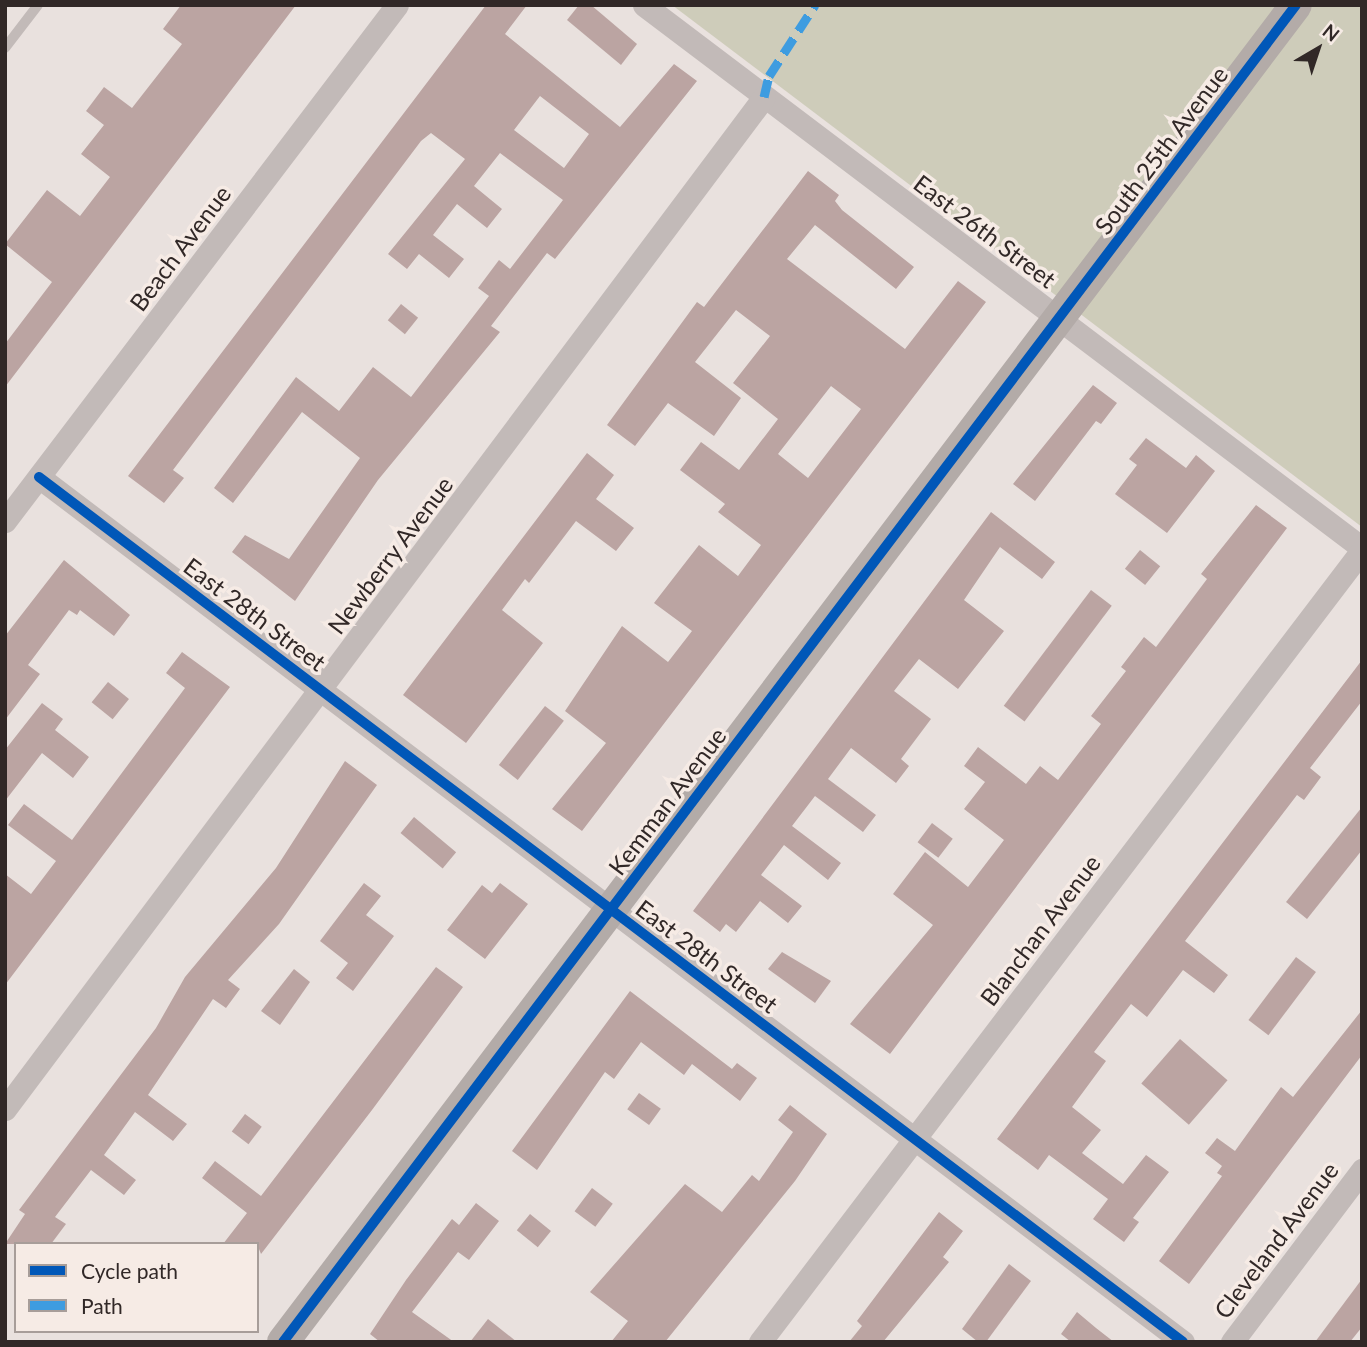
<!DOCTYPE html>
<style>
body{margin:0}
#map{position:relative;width:1367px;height:1347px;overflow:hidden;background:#e9e1de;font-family:Lato,sans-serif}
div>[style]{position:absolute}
.green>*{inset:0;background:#ceccba}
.building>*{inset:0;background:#bba4a2;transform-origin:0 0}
.lane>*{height:10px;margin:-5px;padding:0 5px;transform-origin:5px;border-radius:5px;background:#c2bab8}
.street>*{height:23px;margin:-11.5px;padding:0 11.5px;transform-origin:11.5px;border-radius:11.5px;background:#c2bab8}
.secondary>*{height:32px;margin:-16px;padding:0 16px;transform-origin:16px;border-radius:16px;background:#b3aba8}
.quiet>*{height:9px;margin-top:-4.5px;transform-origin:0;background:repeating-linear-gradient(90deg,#3e9ce0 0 18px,transparent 0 27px)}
.cycleway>*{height:10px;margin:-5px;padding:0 5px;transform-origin:5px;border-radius:5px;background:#0057b8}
span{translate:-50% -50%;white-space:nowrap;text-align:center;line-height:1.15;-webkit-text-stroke:7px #f6ebe5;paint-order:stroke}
.street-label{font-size:24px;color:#312827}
.frame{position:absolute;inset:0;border:7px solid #312827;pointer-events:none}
.legend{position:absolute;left:14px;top:1242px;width:245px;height:91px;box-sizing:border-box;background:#f6ebe5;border:2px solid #a79d99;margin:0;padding:9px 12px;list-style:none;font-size:21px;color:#312827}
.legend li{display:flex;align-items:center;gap:14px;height:35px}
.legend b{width:35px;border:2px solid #a79d99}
.north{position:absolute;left:1283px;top:14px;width:70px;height:70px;-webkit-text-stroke:5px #f6ebe5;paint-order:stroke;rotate:39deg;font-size:19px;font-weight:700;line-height:28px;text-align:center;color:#312827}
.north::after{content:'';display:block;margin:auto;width:24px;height:32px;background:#312827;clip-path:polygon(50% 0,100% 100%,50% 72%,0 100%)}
</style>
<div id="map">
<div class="green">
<i style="clip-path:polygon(672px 5px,1362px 5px,1362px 527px)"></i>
</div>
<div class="building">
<i style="clip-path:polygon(181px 5px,296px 5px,5px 387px,5px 344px,52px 282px,5px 244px,47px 190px,80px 216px,110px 177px,81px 154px,104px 125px,86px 111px,104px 87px,132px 108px,182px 44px,163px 29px)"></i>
<i style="clip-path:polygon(evenodd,486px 5px,527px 5px,505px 34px,620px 127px,674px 64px,697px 81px,555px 259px,547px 253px,491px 326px,500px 332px,378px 480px,295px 601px,232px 552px,245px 535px,289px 559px,360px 458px,302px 412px,233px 503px,214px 488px,296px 377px,339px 411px,373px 367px,411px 397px,489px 296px,478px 288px,499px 260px,510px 269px,563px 200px,500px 153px,474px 186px,502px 209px,487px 228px,457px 204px,433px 235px,464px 259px,449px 278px,419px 254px,407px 269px,388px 254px,465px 159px,431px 133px,421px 141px,173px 470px,184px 478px,164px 503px,128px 476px,486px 5px,540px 96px,589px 134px,564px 168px,514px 130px,540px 96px)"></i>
<i style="clip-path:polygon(579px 5px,591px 5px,637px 44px,621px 65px,567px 20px)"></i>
<i style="clip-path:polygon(evenodd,808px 171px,839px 195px,835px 201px,842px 210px,914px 267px,896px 289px,815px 225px,787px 259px,905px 349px,958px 281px,986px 302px,582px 831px,552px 809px,606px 743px,565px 711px,622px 626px,668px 662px,692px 631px,654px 603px,699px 545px,738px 576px,761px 545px,718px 512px,725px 504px,680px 470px,701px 442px,739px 470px,778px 419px,733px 383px,770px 336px,736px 310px,695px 362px,741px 398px,714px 436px,668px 403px,635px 446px,607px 425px,697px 302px,704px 307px,808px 171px,831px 386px,861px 409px,808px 478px,778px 454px,831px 386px)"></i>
<i style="left:401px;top:304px;width:22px;height:21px;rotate:39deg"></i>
<i style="clip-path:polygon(1093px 385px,1117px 403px,1101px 424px,1096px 421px,1035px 501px,1013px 484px)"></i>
<i style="clip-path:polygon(1146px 438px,1186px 468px,1196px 455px,1215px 471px,1167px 533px,1115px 494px,1137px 465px,1129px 459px)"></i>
<i style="clip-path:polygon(587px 453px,614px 475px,596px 499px,634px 528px,616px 551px,576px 521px,529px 583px,525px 579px,502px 610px,543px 643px,466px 743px,403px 695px)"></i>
<i style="clip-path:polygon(1256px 505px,1287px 528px,890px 1054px,850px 1024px,933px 925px,893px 894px,925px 852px,968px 887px,1004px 840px,964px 809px,985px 782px,964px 766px,978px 747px,1026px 784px,1040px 766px,1058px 780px,1101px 724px,1091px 716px,1126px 671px,1121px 667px,1144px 637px,1156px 647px,1207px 579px,1201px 574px)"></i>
<i style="clip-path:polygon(991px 512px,1055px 562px,1042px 579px,1000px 547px,964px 600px,1004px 631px,958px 689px,919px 659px,894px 691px,931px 719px,901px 759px,909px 766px,896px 783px,851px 748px,828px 779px,876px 815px,863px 832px,815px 796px,792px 826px,841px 863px,828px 880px,784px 845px,761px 875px,802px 906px,788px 923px,760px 901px,736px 932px,726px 924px,720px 932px,693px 911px)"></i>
<i style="left:1140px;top:550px;width:26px;height:24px;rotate:39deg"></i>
<i style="clip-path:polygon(64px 560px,130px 615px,114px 636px,80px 610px,77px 615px,69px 610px,28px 665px,40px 674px,5px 720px,5px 636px)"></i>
<i style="left:1091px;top:590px;width:26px;height:145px;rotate:37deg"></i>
<i style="clip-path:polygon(182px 652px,230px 687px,5px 985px,5px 874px,31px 894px,56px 861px,8px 825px,24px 804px,72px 840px,185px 688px,166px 673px)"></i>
<i style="clip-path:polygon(1362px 660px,1362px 701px,1310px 768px,1321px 777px,1304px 800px,1297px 795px,1185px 941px,1228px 975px,1214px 993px,1183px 970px,1147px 1017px,1131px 1004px,1094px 1052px,1106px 1061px,1072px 1107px,1101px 1130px,1082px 1153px,1123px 1184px,1146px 1155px,1169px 1172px,1133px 1218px,1139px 1222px,1124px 1242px,1093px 1219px,1108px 1199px,1049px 1155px,1038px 1170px,997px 1139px)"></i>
<i style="left:108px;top:682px;width:27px;height:26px;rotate:39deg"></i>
<i style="clip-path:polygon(42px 703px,63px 719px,55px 730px,89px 757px,73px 778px,42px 753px,5px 801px,5px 750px)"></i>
<i style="left:545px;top:706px;width:24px;height:75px;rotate:38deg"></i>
<i style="clip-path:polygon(345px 761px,377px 785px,279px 924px,228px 980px,240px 989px,226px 1008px,213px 999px,148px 1095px,187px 1124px,173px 1141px,135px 1112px,104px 1155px,136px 1180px,124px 1195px,91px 1170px,55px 1217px,66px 1224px,51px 1244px,5px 1244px,25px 1214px,19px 1210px,156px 1028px,185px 977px,276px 868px)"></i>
<i style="clip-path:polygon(1362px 807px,1362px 850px,1307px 919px,1286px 902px)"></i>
<i style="left:414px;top:817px;width:55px;height:21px;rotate:40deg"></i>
<i style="left:932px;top:823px;width:26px;height:24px;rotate:37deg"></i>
<i style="clip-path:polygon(364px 883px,381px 896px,366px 915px,394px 936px,353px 991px,336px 978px,348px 963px,320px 941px)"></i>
<i style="clip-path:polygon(500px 883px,528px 904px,485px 959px,447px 930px,482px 885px,492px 893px)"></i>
<i style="clip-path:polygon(782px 952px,831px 981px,815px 1003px,768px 969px)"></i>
<i style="left:1296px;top:957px;width:25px;height:79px;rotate:37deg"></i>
<i style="clip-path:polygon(436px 967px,463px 987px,372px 1110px,261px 1254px,257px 1244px,223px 1244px,247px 1213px,202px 1178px,215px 1161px,261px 1196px)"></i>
<i style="clip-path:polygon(294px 969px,310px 982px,280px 1025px,261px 1011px)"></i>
<i style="clip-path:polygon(630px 991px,732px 1069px,737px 1063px,757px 1078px,740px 1101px,692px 1064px,684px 1075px,641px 1042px,614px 1079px,605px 1072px,537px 1170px,512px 1151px)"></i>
<i style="clip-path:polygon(1362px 1010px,1362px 1055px,1189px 1284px,1159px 1261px,1222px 1176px,1217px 1173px,1222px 1166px,1205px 1153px,1217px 1138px,1235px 1151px,1281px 1087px,1293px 1097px)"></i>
<i style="left:1180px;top:1039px;width:63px;height:59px;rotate:41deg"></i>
<i style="left:639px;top:1093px;width:27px;height:20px;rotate:36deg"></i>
<i style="clip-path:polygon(790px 1105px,827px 1134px,795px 1181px,665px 1342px,611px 1342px,628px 1321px,590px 1292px,685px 1184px,722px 1212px,752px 1175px,759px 1181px,793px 1132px,778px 1120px)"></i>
<i style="left:245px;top:1114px;width:21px;height:22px;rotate:37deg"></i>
<i style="left:592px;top:1188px;width:26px;height:29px;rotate:37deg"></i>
<i style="clip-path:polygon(476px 1203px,499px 1221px,469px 1260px,458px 1252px,412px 1312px,454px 1342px,380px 1342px,370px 1334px,406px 1280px,452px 1219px,459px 1225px)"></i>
<i style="clip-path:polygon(939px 1212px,963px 1231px,943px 1257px,949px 1262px,883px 1342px,849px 1342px,862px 1326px,857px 1321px)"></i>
<i style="left:530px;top:1214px;width:27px;height:21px;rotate:39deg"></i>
<i style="clip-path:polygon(1009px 1264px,1031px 1281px,986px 1342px,978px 1342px,962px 1329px)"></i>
<i style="clip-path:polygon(1362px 1279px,1362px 1327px,1350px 1342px,1315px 1342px)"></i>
<i style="clip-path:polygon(1077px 1312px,1096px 1328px,1114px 1342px,1071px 1342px,1061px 1334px)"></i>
<i style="clip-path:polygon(488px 1319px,517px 1342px,470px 1342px)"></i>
</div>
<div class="lane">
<i style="left:5px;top:48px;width:54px;rotate:-52.5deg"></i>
</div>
<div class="street">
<i style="left:644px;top:5px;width:900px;rotate:37.1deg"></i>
<i style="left:39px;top:477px;width:1434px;rotate:37.09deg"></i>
<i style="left:5px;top:521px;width:648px;rotate:-52.78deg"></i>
<i style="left:5px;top:1109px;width:1265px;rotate:-53.13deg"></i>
<i style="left:760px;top:1342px;width:995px;rotate:-52.76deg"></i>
<i style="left:1232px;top:1342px;width:216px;rotate:-52.9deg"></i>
</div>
<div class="secondary">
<i style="left:283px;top:1342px;width:1677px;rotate:-52.85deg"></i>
</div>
<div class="quiet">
<i style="left:764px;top:97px;width:22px;rotate:-77deg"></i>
<i style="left:769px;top:76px;width:85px;rotate:-57.1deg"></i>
</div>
<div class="cycleway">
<i style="left:39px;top:477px;width:1434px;rotate:37.09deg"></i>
<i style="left:283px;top:1342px;width:1677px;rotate:-52.85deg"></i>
</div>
<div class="street-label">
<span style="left:1161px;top:150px;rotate:-53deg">South 25th Avenue</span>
<span style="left:985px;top:231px;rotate:37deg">East 26th Street</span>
<span style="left:180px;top:248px;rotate:-53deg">Beach Avenue</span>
<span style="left:390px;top:555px;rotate:-53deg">Newberry Avenue</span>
<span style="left:255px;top:614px;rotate:37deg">East 28th Street</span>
<span style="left:667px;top:801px;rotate:-53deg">Kemman Avenue</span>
<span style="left:1040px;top:930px;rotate:-53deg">Blanchan Avenue</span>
<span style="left:707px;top:956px;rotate:37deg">East 28th Street</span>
<span style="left:1276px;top:1240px;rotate:-53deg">Cleveland Avenue</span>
</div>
<div class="frame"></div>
<ul class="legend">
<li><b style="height:9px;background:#0057b8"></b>Cycle path</li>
<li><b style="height:9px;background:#3e9ce0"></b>Path</li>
</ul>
<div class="north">N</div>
</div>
